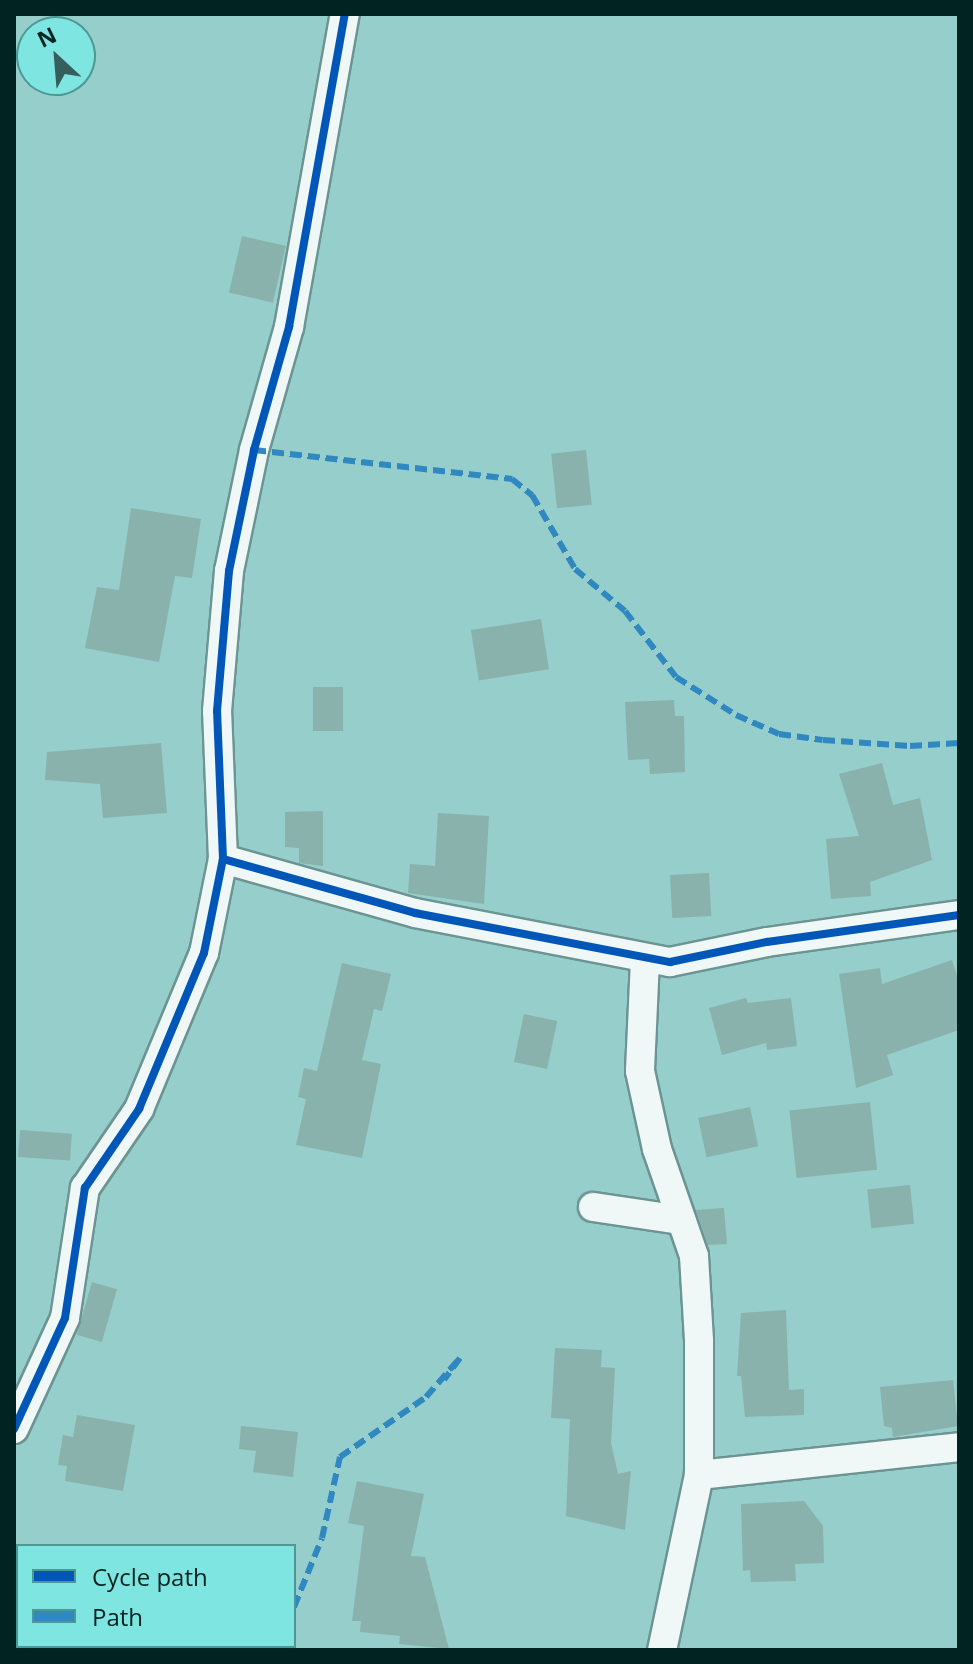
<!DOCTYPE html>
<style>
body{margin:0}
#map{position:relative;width:973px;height:1664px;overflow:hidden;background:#96cecb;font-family:"Open Sans",sans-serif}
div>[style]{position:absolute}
.building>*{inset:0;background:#89b2ac;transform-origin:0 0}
.roads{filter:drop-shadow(2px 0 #6b9492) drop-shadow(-2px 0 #6b9492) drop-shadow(0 2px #6b9492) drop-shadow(0 -2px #6b9492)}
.street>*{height:28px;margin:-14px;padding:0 14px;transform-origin:14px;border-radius:14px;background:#eff8f7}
.quiet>*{height:6px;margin-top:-3px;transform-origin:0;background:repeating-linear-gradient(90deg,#3088c0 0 12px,transparent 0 18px)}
.cycleway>*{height:8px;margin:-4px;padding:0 4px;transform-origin:4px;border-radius:4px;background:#0057b8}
span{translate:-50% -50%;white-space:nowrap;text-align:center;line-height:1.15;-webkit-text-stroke:6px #7fe5e0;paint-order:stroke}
.frame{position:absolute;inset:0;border:16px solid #012321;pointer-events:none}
.legend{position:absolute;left:16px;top:1544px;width:280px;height:104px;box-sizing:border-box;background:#7fe5e0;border:2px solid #4d9794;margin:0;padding:10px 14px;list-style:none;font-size:24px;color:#012321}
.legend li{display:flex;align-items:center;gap:16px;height:40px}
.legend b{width:40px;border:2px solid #4d9794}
.north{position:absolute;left:16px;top:16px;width:80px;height:80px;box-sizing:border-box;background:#7fe5e0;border:2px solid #4d9794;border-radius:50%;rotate:334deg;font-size:22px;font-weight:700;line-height:32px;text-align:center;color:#012321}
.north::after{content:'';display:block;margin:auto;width:28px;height:36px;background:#355f5c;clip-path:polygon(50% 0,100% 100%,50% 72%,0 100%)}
</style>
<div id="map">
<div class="building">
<i style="left:242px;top:236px;width:45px;height:58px;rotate:13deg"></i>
<i style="left:586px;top:450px;width:55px;height:35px;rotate:84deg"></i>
<i style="clip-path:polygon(131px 508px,201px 519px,192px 578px,175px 576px,159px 662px,85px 648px,97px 587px,119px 590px)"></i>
<i style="left:541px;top:619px;width:51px;height:71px;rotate:81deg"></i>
<i style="left:313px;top:687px;width:30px;height:44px"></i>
<i style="clip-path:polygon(674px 700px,675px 716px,684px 716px,685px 772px,650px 774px,649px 759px,628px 760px,625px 702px)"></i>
<i style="clip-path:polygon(161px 743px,167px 813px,103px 818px,100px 784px,45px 780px,47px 752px)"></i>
<i style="clip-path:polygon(882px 763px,893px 805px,920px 798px,932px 860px,870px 882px,871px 896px,831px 899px,826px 839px,859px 836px,839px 774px)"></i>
<i style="clip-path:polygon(323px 811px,323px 866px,299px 863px,299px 848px,285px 847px,285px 812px)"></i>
<i style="clip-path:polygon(438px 813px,489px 816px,484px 904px,408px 893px,410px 864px,435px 866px)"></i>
<i style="left:709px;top:873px;width:43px;height:39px;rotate:87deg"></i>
<i style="clip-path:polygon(952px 960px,959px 982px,959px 1030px,887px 1055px,893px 1075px,856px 1088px,839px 974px,880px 968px,882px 984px)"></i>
<i style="clip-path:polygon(342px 963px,391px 974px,382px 1011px,374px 1009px,362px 1060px,381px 1064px,362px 1158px,296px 1145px,306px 1099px,298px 1097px,304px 1068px,317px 1071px)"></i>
<i style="clip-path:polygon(746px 998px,748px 1003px,791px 998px,797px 1046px,767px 1050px,766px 1043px,722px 1055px,709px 1008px)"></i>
<i style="left:524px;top:1014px;width:34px;height:49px;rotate:12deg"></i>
<i style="left:870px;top:1102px;width:68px;height:81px;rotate:84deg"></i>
<i style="left:750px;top:1107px;width:40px;height:53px;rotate:78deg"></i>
<i style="left:20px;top:1130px;width:52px;height:27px;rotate:4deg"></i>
<i style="left:910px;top:1185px;width:39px;height:43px;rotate:84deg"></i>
<i style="clip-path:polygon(724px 1208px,727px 1244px,708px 1245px,696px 1210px)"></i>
<i style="left:92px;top:1282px;width:26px;height:55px;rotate:16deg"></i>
<i style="clip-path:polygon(786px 1310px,789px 1390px,804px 1389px,804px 1415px,745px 1417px,741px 1376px,737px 1376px,741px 1313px)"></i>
<i style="clip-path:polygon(555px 1348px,602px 1350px,601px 1367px,615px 1368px,611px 1443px,618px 1474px,631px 1471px,625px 1530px,566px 1516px,570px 1419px,551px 1418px)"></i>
<i style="clip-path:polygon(953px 1380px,958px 1426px,893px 1437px,892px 1428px,884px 1426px,880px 1387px)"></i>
<i style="clip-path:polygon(77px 1415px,135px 1425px,123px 1491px,65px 1481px,67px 1466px,58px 1465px,63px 1435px,73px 1437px)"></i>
<i style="clip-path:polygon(241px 1426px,298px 1432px,293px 1477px,253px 1472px,256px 1451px,239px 1449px)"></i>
<i style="clip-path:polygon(357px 1481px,424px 1494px,411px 1556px,425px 1557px,449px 1649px,399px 1644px,400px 1636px,360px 1632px,361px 1621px,352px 1621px,364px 1526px,348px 1523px)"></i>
<i style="clip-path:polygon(804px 1501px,823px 1526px,824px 1563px,795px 1564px,796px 1581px,751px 1582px,750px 1570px,743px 1571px,741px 1504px)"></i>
</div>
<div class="roads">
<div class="street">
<i style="left:223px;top:859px;width:199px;rotate:15.7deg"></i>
<i style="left:415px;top:913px;width:260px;rotate:10.9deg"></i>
<i style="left:670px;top:962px;width:99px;rotate:-11.7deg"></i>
<i style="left:767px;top:942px;width:194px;rotate:-8deg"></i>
<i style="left:645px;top:960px;width:111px;rotate:92.6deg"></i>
<i style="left:640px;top:1071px;width:80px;rotate:77.7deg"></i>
<i style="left:657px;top:1149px;width:113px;rotate:70.9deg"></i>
<i style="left:694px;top:1256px;width:85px;rotate:86.6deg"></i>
<i style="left:699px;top:1341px;width:134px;rotate:90deg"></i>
<i style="left:699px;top:1475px;width:179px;rotate:101.9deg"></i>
<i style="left:593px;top:1207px;width:89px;rotate:8.4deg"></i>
<i style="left:14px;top:1429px;width:122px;rotate:-65.3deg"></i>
<i style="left:65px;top:1318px;width:132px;rotate:-81.3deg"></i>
<i style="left:85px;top:1188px;width:96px;rotate:-55.6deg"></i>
<i style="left:139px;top:1109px;width:169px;rotate:-67.4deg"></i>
<i style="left:204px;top:953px;width:96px;rotate:-78.6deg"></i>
<i style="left:223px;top:859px;width:148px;rotate:-92.3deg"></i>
<i style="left:217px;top:711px;width:141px;rotate:-85.1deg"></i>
<i style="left:229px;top:571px;width:124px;rotate:-78.3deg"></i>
<i style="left:254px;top:450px;width:128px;rotate:-74.1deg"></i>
<i style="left:289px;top:327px;width:318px;rotate:-79.9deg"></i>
<i style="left:699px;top:1475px;width:262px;rotate:-6.1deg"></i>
</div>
</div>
<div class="quiet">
<i style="left:254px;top:450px;width:260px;rotate:6.4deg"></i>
<i style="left:512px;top:479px;width:26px;rotate:39deg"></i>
<i style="left:532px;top:495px;width:86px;rotate:59.8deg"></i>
<i style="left:575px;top:569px;width:65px;rotate:40deg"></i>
<i style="left:625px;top:611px;width:83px;rotate:52.3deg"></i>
<i style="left:676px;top:677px;width:71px;rotate:32.3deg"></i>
<i style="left:736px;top:715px;width:47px;rotate:23.8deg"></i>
<i style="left:779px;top:734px;width:44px;rotate:7.8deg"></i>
<i style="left:823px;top:740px;width:87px;rotate:3.9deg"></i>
<i style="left:910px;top:746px;width:49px;rotate:-3.5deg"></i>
<i style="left:294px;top:1607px;width:74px;rotate:-67.9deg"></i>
<i style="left:322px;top:1538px;width:83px;rotate:-77.5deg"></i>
<i style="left:340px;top:1457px;width:105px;rotate:-34.9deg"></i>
<i style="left:426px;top:1397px;width:52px;rotate:-48.9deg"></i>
<i style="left:460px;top:1358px;width:27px;rotate:126deg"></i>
<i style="left:274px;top:1650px;width:5px;rotate:-53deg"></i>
</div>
<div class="cycleway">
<i style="left:223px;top:859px;width:199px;rotate:15.7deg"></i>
<i style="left:415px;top:913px;width:260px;rotate:10.9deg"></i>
<i style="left:670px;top:962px;width:99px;rotate:-11.7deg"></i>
<i style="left:767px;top:942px;width:194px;rotate:-8deg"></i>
<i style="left:14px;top:1429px;width:122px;rotate:-65.3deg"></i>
<i style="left:65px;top:1318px;width:132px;rotate:-81.3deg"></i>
<i style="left:85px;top:1188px;width:96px;rotate:-55.6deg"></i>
<i style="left:139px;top:1109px;width:169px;rotate:-67.4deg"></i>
<i style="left:204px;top:953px;width:96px;rotate:-78.6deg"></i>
<i style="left:223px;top:859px;width:148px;rotate:-92.3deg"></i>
<i style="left:217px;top:711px;width:141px;rotate:-85.1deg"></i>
<i style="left:229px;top:571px;width:124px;rotate:-78.3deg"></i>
<i style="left:254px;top:450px;width:128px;rotate:-74.1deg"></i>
<i style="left:289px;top:327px;width:318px;rotate:-79.9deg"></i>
</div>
<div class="frame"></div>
<ul class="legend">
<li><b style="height:10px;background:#0057b8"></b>Cycle path</li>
<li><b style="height:10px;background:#3088c0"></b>Path</li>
</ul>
<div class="north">N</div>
</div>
